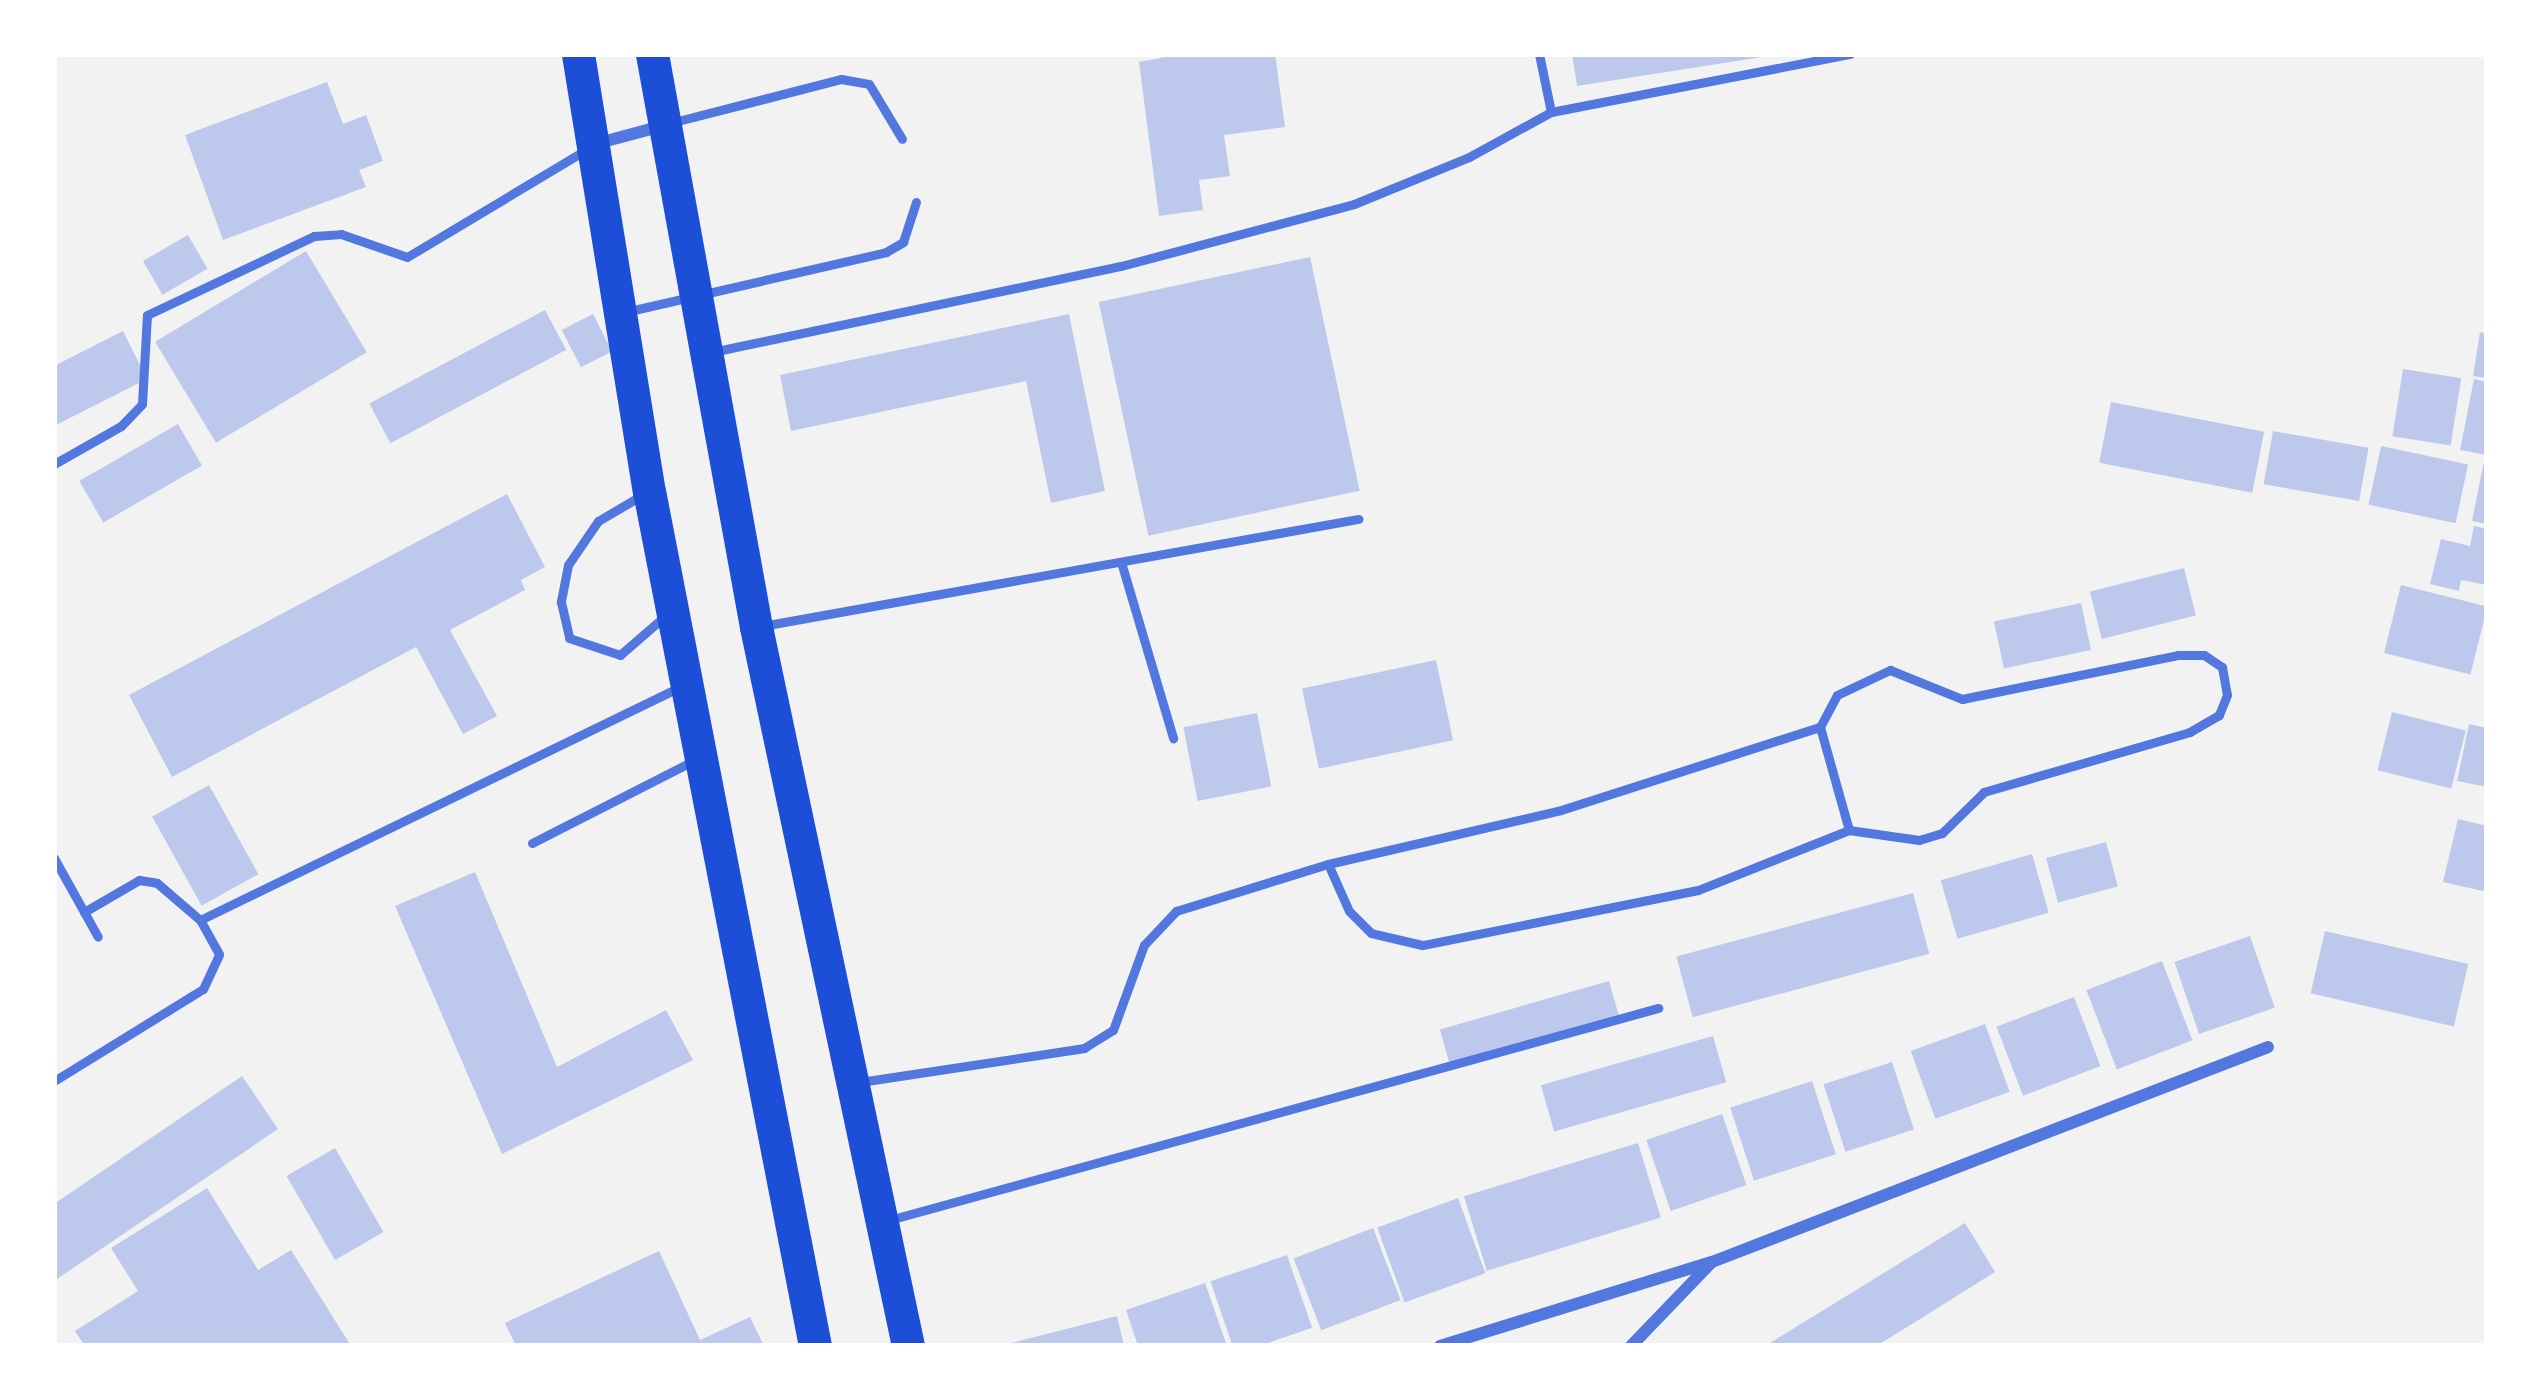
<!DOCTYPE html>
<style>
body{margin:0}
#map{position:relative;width:2541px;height:1400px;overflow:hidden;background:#f2f2f2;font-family:"IBM Plex Serif",serif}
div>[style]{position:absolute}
.building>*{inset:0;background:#bdc9ec;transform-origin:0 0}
.service>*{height:9px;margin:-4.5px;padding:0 4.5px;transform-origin:4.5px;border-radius:4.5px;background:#5277de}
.minor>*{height:12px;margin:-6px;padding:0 6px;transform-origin:6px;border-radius:6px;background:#5277de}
.trunk>*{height:33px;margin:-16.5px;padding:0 16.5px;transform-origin:16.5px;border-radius:16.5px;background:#1d4ed8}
span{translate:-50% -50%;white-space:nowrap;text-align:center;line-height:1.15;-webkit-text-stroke:9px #fff;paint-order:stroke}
.frame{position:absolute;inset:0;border:57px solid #fff;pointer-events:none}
</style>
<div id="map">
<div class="building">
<i style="clip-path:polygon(1182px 54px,1275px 54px,1285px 127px,1224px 135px,1230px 176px,1199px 180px,1203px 210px,1159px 216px,1139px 62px)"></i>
<i style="clip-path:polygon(1572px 54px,1762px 54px,1762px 57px,1577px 86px)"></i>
<i style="clip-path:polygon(327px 82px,343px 124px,366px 115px,383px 161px,359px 170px,366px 187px,223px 240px,185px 135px)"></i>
<i style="left:188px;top:235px;width:39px;height:52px;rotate:60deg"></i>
<i style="left:306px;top:251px;width:118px;height:176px;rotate:59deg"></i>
<i style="left:1310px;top:257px;width:239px;height:216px;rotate:78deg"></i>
<i style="left:545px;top:310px;width:45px;height:199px;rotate:62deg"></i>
<i style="left:593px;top:314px;width:42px;height:35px;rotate:63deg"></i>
<i style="clip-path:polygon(1069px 314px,1105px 491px,1051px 503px,1026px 381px,791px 431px,780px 375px)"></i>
<i style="clip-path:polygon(123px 331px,147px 379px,54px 426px,54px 366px)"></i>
<i style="clip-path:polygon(2480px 332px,2487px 334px,2487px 378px,2473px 376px)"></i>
<i style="left:2403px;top:369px;width:59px;height:68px;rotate:9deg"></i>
<i style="clip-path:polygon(2474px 379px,2487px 382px,2487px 455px,2460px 450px)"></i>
<i style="left:2111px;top:402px;width:156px;height:62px;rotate:11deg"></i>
<i style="left:178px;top:424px;width:48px;height:114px;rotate:60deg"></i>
<i style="left:2273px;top:431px;width:97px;height:54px;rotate:10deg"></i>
<i style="left:2381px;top:446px;width:89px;height:60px;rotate:12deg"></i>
<i style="clip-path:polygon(2485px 456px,2487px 456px,2487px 524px,2472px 521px)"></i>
<i style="clip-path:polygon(507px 494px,545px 567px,521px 580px,525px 590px,450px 630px,497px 716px,463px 734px,416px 647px,172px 777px,129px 695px)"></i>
<i style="clip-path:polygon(2474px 526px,2487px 529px,2487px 585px,2461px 580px,2459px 591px,2430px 584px,2441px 539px,2470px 546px)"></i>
<i style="left:2184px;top:568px;width:49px;height:97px;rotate:76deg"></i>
<i style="left:2401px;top:585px;width:89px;height:70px;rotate:14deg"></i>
<i style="left:2081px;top:603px;width:48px;height:89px;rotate:78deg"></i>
<i style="left:1436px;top:660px;width:82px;height:137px;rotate:78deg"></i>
<i style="left:2392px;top:712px;width:76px;height:60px;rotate:14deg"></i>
<i style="left:1257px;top:713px;width:75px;height:75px;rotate:79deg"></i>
<i style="clip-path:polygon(2469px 724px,2487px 728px,2487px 787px,2457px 781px)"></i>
<i style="left:209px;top:785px;width:102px;height:65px;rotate:61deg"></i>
<i style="clip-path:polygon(2458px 819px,2487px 826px,2487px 892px,2443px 882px)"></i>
<i style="left:2106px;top:842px;width:46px;height:62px;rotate:75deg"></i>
<i style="left:2032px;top:854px;width:61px;height:95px;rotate:74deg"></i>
<i style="clip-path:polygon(475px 872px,557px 1067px,666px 1010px,693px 1060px,502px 1154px,395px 906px)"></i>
<i style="left:1913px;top:893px;width:63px;height:245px;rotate:75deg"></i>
<i style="left:2325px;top:931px;width:147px;height:64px;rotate:13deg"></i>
<i style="left:2250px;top:936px;width:76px;height:80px;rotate:71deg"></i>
<i style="left:2162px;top:961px;width:85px;height:81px;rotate:69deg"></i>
<i style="left:1609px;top:981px;width:37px;height:176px;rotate:74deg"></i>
<i style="left:2074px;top:997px;width:74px;height:83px;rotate:69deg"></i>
<i style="left:1985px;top:1024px;width:72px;height:79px;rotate:70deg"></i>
<i style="left:1713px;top:1036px;width:48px;height:179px;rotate:74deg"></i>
<i style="left:1892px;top:1062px;width:71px;height:72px;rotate:72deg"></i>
<i style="clip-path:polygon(242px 1076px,278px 1129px,54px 1281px,54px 1204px)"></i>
<i style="left:1812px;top:1081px;width:77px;height:86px;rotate:72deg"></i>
<i style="left:1722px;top:1114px;width:75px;height:80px;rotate:71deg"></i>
<i style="left:1638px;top:1143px;width:78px;height:182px;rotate:73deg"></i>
<i style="left:335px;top:1148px;width:97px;height:56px;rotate:60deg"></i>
<i style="clip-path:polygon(207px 1188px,258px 1270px,291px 1250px,351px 1346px,85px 1346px,75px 1331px,138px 1291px,111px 1248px)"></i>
<i style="left:1458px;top:1198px;width:80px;height:86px;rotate:70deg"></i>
<i style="clip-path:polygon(1965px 1223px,1995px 1272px,1912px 1324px,1876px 1346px,1765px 1346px)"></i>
<i style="left:1373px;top:1228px;width:77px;height:85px;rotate:69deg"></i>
<i style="clip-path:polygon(659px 1251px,700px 1340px,750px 1317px,764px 1346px,516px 1346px,505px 1323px)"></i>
<i style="left:1287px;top:1255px;width:77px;height:81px;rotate:71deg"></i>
<i style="clip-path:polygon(1205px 1283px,1227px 1346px,1138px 1346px,1126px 1310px)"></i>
<i style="clip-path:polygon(1117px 1316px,1124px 1346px,1008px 1346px,1007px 1344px)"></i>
</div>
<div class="service">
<i style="left:1539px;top:54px;width:59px;rotate:78.3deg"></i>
<i style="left:670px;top:123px;width:177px;rotate:-14.4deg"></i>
<i style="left:841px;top:79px;width:28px;rotate:10deg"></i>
<i style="left:869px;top:84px;width:64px;rotate:59deg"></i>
<i style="left:625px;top:312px;width:268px;rotate:-12.9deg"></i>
<i style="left:886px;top:252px;width:20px;rotate:-30deg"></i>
<i style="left:903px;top:242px;width:42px;rotate:-72deg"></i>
<i style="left:712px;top:352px;width:418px;rotate:-11.9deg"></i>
<i style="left:1121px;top:266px;width:241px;rotate:-14.9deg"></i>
<i style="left:1354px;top:204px;width:124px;rotate:-22.2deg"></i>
<i style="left:1469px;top:157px;width:94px;rotate:-28.8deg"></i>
<i style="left:1551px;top:112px;width:305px;rotate:-11deg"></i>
<i style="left:54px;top:464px;width:77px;rotate:-29.6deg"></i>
<i style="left:121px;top:426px;width:30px;rotate:-46deg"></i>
<i style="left:142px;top:404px;width:89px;rotate:-86.8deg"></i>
<i style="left:147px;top:315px;width:185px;rotate:-25.3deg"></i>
<i style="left:314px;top:236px;width:27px;rotate:-4deg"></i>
<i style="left:341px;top:234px;width:70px;rotate:19.2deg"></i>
<i style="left:407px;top:257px;width:206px;rotate:-30.9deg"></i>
<i style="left:644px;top:494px;width:53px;rotate:149.6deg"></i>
<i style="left:598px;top:521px;width:53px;rotate:124.3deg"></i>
<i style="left:568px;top:565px;width:38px;rotate:101deg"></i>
<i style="left:561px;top:602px;width:37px;rotate:77deg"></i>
<i style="left:569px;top:638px;width:54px;rotate:18.4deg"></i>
<i style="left:620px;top:655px;width:60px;rotate:-40.9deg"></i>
<i style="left:1121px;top:562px;width:184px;rotate:73.5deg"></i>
<i style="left:762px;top:626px;width:606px;rotate:-10.18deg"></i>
<i style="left:1820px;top:727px;width:107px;rotate:74.3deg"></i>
<i style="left:532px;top:843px;width:181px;rotate:-27deg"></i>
<i style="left:54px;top:858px;width:90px;rotate:60.9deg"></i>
<i style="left:84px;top:912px;width:64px;rotate:-30.2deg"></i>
<i style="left:139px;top:880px;width:18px;rotate:9deg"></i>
<i style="left:157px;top:883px;width:57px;rotate:40.7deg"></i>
<i style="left:54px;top:1081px;width:175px;rotate:-31.7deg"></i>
<i style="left:203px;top:989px;width:38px;rotate:-65deg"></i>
<i style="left:219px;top:954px;width:39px;rotate:-119deg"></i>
<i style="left:200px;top:920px;width:536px;rotate:-25.9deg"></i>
<i style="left:860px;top:1082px;width:227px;rotate:-8.6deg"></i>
<i style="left:1084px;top:1048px;width:34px;rotate:-32deg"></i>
<i style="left:1113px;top:1030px;width:90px;rotate:-70deg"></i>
<i style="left:1144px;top:945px;width:47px;rotate:-46.7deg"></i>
<i style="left:1176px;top:911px;width:159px;rotate:-17.2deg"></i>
<i style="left:1328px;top:864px;width:239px;rotate:-13deg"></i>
<i style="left:1561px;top:810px;width:272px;rotate:-17.8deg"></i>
<i style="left:1820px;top:727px;width:36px;rotate:-62deg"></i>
<i style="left:1837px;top:695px;width:59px;rotate:-25.3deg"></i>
<i style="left:1890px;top:670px;width:78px;rotate:21.9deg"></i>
<i style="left:1962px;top:699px;width:220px;rotate:-11.5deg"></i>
<i style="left:2178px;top:655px;width:26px"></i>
<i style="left:2204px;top:655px;width:22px;rotate:34deg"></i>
<i style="left:2222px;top:667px;width:28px;rotate:80deg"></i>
<i style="left:2227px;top:695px;width:22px;rotate:112deg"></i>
<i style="left:2219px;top:715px;width:34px;rotate:150deg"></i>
<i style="left:2190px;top:732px;width:215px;rotate:163.8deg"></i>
<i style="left:1984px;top:792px;width:59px;rotate:135.7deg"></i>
<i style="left:1942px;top:833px;width:24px;rotate:163deg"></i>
<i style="left:1919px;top:840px;width:71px;rotate:-171.9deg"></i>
<i style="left:1849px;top:830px;width:162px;rotate:158.3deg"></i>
<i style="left:1698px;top:890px;width:281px;rotate:168.7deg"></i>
<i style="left:1422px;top:945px;width:52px;rotate:-166.8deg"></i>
<i style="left:1371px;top:933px;width:31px;rotate:-135deg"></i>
<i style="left:1349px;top:911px;width:51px;rotate:-114.1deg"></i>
<i style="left:889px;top:1220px;width:798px;rotate:-15.41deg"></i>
</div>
<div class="minor">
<i style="left:595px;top:144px;width:69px;rotate:-15deg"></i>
<i style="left:1440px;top:1346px;width:285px;rotate:-17.2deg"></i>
<i style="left:1712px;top:1262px;width:596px;rotate:-21.14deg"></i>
<i style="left:1631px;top:1346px;width:115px;rotate:-46.1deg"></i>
</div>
<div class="trunk">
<i style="left:578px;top:54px;width:443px;rotate:80.8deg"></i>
<i style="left:649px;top:491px;width:871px;rotate:79.01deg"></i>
<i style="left:652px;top:54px;width:582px;rotate:79.71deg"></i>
<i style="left:756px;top:627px;width:735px;rotate:78.06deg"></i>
</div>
<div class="frame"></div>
</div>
